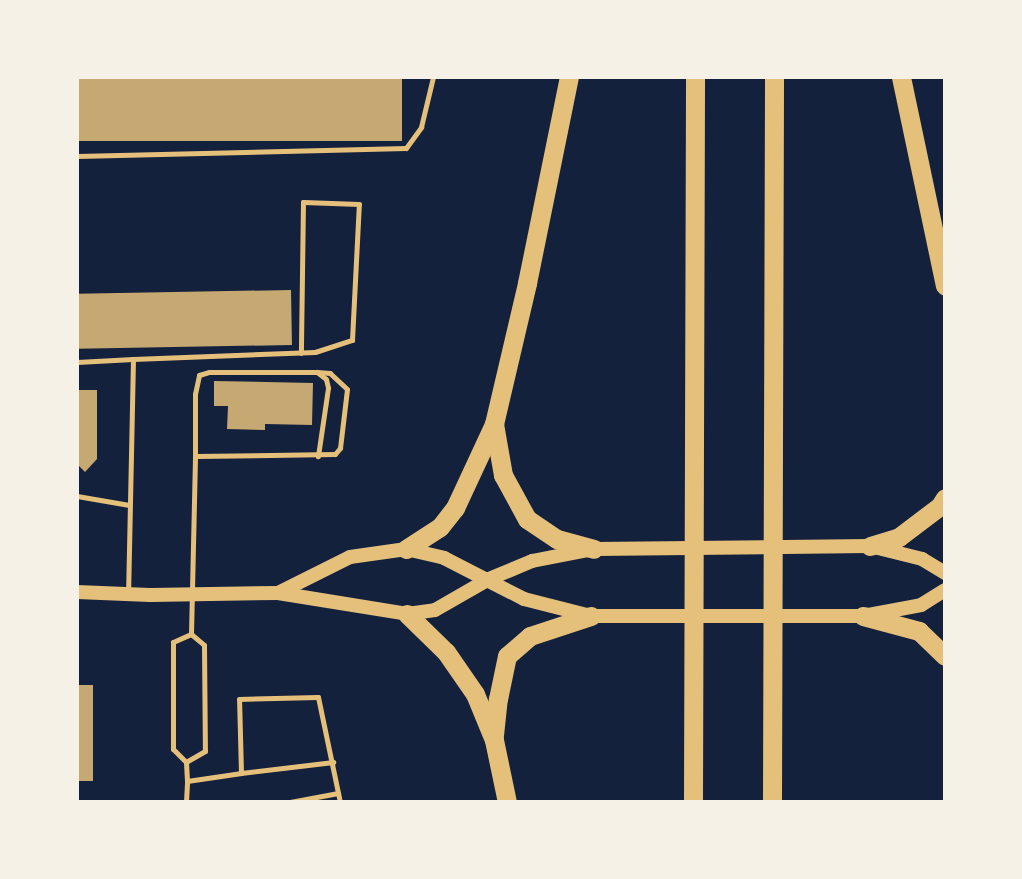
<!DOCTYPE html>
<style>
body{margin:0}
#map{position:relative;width:1022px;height:879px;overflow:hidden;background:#14213d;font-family:Inter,sans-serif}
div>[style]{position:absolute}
.building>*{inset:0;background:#c6a872;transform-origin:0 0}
.service>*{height:5px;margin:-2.5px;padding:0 2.5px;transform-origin:2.5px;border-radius:2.5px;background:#e5c07b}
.secondary>*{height:14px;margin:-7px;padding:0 7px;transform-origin:7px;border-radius:7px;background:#e5c07b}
.motorway>*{height:19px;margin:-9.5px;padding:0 9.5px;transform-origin:9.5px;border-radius:9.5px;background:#e5c07b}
span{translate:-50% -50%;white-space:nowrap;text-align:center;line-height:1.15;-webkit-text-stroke:7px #f6f1e7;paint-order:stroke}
.frame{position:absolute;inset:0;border:79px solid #f6f1e7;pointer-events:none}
</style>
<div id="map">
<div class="building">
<i style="left:77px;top:77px;width:325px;height:64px"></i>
<i style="left:291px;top:290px;width:55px;height:214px;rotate:89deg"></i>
<i style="clip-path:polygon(214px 381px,313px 383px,312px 425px,265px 424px,265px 430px,227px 429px,228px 406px,214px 406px)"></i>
<i style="clip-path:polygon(77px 390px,97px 390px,97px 459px,85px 472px,77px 464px)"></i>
<i style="left:77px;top:685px;width:16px;height:96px"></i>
</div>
<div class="service">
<i style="left:77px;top:156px;width:329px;rotate:-1.4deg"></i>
<i style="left:406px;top:148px;width:26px;rotate:-54deg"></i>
<i style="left:421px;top:127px;width:51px;rotate:-76.5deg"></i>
<i style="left:133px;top:359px;width:182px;rotate:-2.2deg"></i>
<i style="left:315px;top:352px;width:39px;rotate:-18deg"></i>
<i style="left:352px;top:340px;width:136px;rotate:-87.1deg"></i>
<i style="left:359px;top:204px;width:56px;rotate:-178deg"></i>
<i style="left:303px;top:202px;width:151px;rotate:90.8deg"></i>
<i style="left:77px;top:362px;width:56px;rotate:-3.1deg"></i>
<i style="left:133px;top:359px;width:233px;rotate:91.2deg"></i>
<i style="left:195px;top:456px;width:62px;rotate:-90deg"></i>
<i style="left:195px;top:394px;width:19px;rotate:-78deg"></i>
<i style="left:199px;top:375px;width:10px;rotate:-17deg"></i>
<i style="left:209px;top:372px;width:108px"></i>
<i style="left:317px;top:372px;width:11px;rotate:38deg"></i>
<i style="left:326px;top:379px;width:9px;rotate:77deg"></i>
<i style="left:328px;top:388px;width:69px;rotate:98.4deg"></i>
<i style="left:77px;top:496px;width:53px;rotate:9.8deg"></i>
<i style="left:191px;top:634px;width:178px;rotate:-88.7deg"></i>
<i style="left:195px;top:456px;width:140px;rotate:-0.8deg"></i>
<i style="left:335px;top:454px;width:8px;rotate:-50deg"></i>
<i style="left:340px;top:448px;width:59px;rotate:-83.2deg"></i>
<i style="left:347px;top:389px;width:23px;rotate:-137deg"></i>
<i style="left:330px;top:373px;width:13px;rotate:-176deg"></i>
<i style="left:191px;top:634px;width:17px;rotate:40deg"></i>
<i style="left:204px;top:645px;width:106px;rotate:89.5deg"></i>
<i style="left:205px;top:751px;width:22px;rotate:150deg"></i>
<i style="left:186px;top:762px;width:18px;rotate:-135deg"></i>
<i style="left:173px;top:749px;width:107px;rotate:-90deg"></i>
<i style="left:173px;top:642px;width:20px;rotate:-24deg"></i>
<i style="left:186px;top:762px;width:19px;rotate:87deg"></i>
<i style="left:241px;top:773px;width:93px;rotate:-6.8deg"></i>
<i style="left:186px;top:802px;width:21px;rotate:-87deg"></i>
<i style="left:187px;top:781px;width:55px;rotate:-8.4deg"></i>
<i style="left:241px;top:773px;width:74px;rotate:-91.5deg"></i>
<i style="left:239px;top:699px;width:79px;rotate:-1.5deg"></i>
<i style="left:318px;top:697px;width:107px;rotate:78.2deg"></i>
<i style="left:290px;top:802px;width:49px;rotate:-10.6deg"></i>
</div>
<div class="secondary">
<i style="left:77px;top:592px;width:73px;rotate:2.4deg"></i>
<i style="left:150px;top:595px;width:128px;rotate:-0.9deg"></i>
<i style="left:278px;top:593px;width:131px;rotate:9.2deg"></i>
<i style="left:407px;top:614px;width:28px;rotate:-8deg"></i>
<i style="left:435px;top:610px;width:62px;rotate:-29.9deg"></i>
<i style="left:489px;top:579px;width:47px;rotate:-22.7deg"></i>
<i style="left:532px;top:561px;width:63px;rotate:-11deg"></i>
<i style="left:594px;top:549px;width:276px;rotate:-0.6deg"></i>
<i style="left:870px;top:546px;width:54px;rotate:14deg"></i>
<i style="left:922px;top:559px;width:27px;rotate:31deg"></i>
<i style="left:278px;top:593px;width:80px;rotate:-26.6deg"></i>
<i style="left:350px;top:557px;width:57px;rotate:-8.1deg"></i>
<i style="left:406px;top:549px;width:39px;rotate:13deg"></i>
<i style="left:444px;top:558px;width:90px;rotate:27.1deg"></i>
<i style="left:524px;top:599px;width:69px;rotate:14.2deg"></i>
<i style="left:591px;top:616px;width:272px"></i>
<i style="left:863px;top:616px;width:59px;rotate:-10.7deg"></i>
<i style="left:921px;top:605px;width:28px;rotate:-32deg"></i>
</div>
<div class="motorway">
<i style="left:901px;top:77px;width:213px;rotate:78.1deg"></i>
<i style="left:494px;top:424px;width:52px;rotate:80deg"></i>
<i style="left:503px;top:475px;width:50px;rotate:61.4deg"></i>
<i style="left:527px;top:519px;width:36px;rotate:34deg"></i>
<i style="left:557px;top:539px;width:38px;rotate:15deg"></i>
<i style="left:870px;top:546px;width:30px;rotate:-17deg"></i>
<i style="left:899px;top:537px;width:51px;rotate:-37.1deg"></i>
<i style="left:940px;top:506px;width:9px;rotate:-58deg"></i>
<i style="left:406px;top:549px;width:40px;rotate:-32.9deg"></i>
<i style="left:440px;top:527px;width:24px;rotate:-52deg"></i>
<i style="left:455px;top:508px;width:93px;rotate:-65.1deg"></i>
<i style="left:494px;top:424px;width:145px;rotate:-76.8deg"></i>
<i style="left:527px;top:283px;width:210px;rotate:-78.5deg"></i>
<i style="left:407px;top:614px;width:54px;rotate:44.3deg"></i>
<i style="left:446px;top:652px;width:51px;rotate:55.4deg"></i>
<i style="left:475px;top:694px;width:50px;rotate:67.6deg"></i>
<i style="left:494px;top:740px;width:63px;rotate:78.2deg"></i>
<i style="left:863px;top:616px;width:58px;rotate:15deg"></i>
<i style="left:919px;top:631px;width:36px;rotate:44deg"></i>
<i style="left:494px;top:735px;width:36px;rotate:-84deg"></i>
<i style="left:498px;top:699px;width:44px;rotate:-78.2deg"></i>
<i style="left:507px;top:656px;width:30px;rotate:-41deg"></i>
<i style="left:530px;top:636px;width:64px;rotate:-18.2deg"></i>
<i style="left:693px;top:802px;width:725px;rotate:-89.84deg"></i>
<i style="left:772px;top:802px;width:725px;rotate:-89.84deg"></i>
</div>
<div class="frame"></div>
</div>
